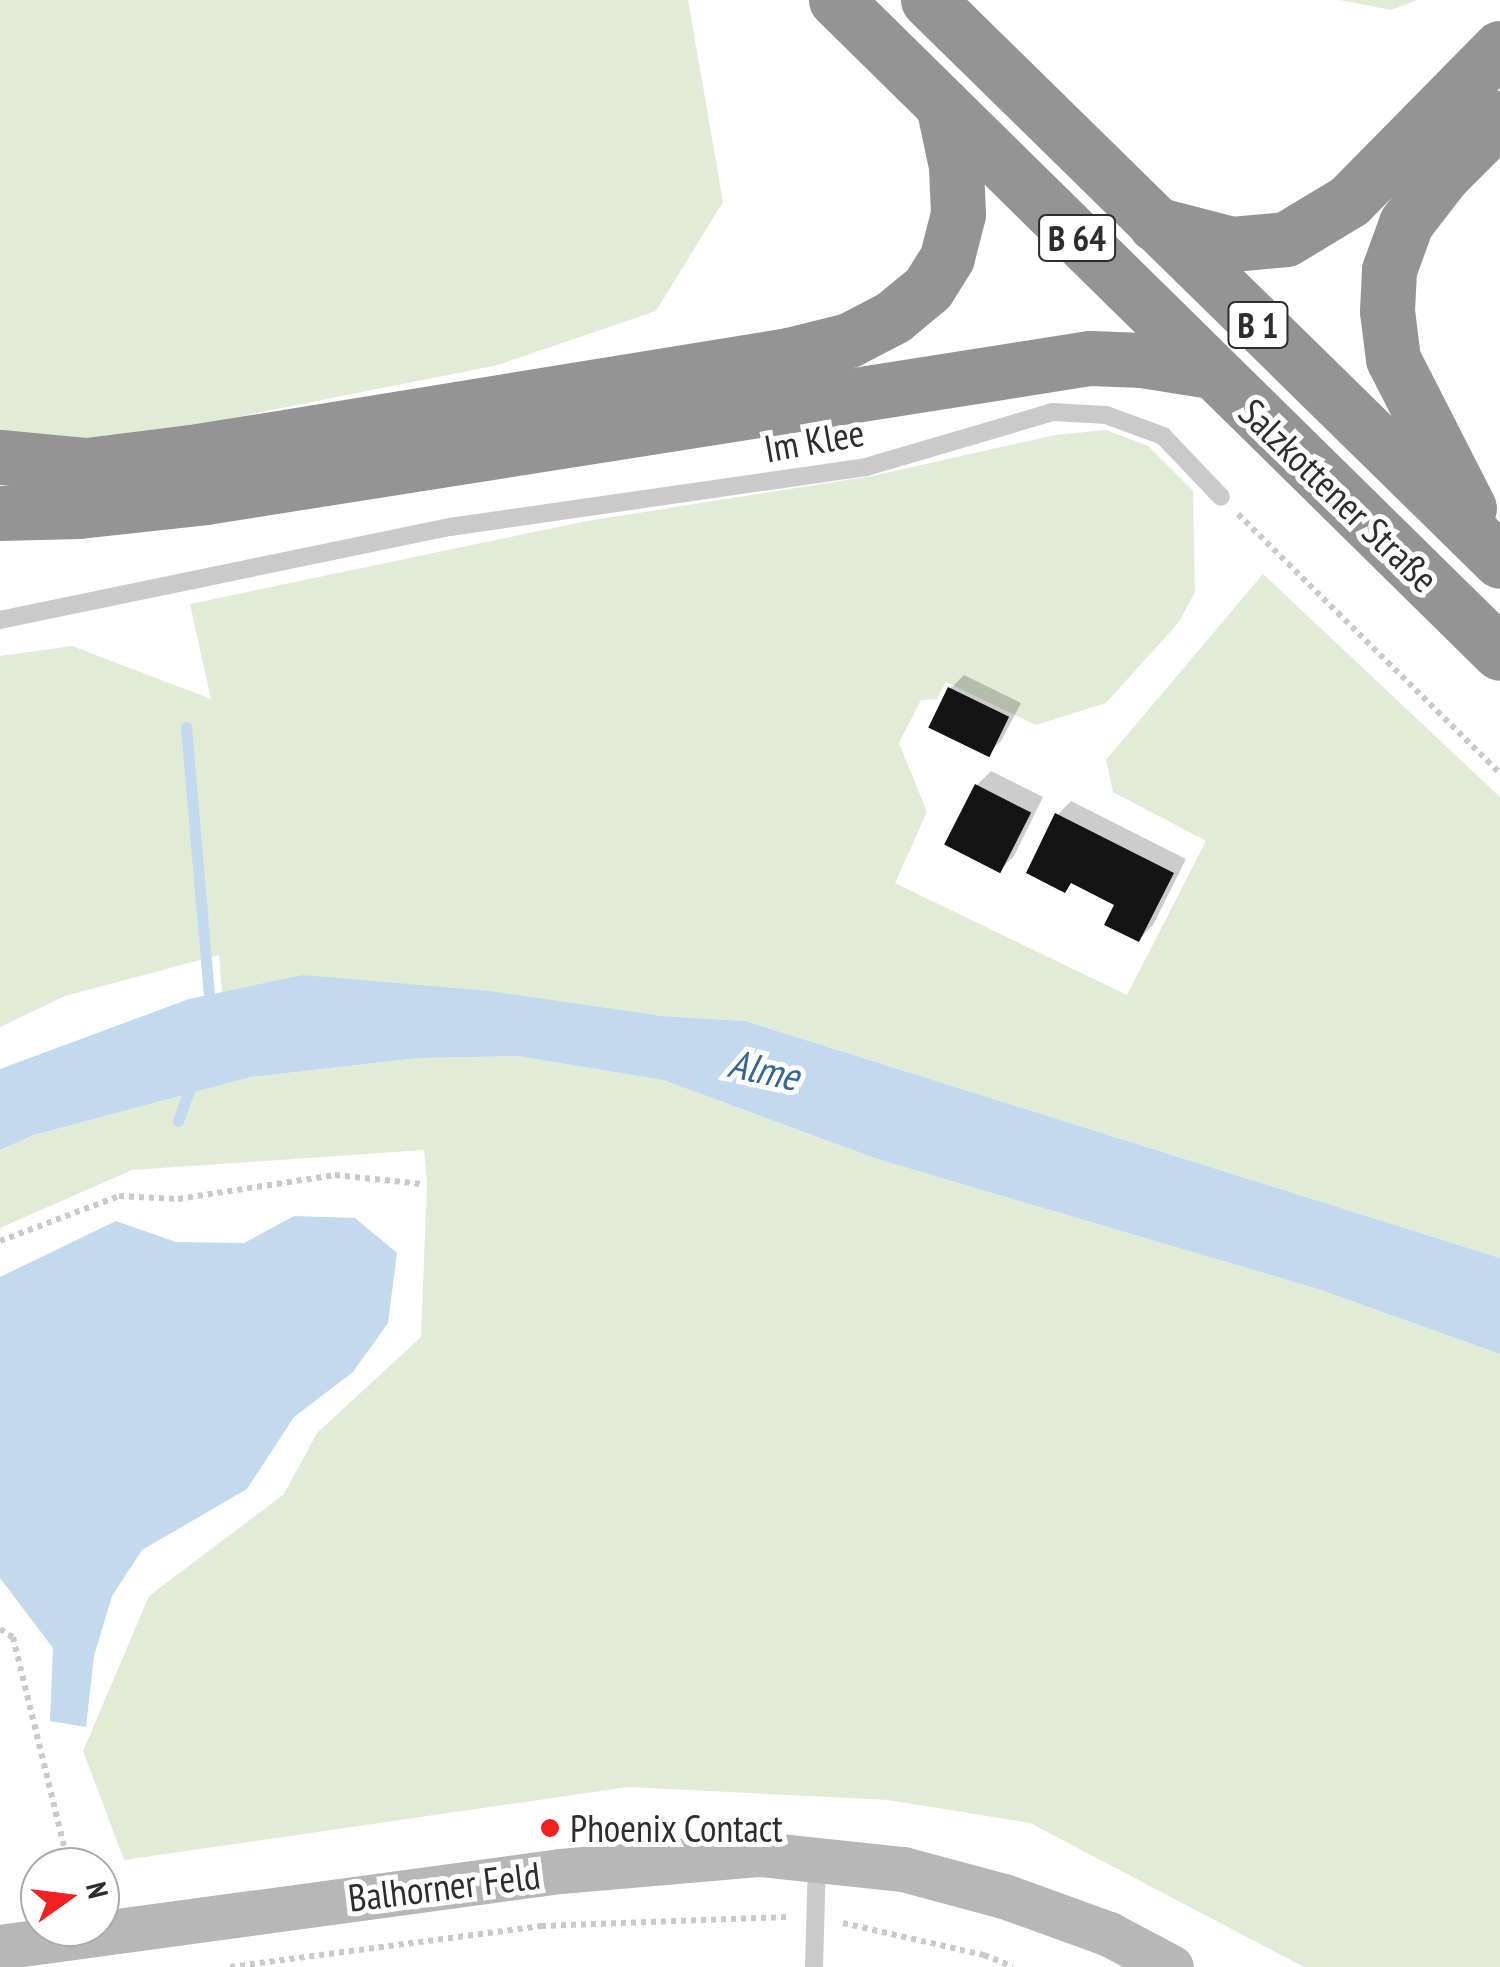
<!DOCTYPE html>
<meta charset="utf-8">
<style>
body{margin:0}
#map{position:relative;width:1500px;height:1967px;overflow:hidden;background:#fff;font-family:"PT Sans Narrow",sans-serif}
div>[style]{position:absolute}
.green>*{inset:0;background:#e1ecd8}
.water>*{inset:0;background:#c2d9ee}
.shadow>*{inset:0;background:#0003}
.stream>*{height:11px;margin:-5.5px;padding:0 5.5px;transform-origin:5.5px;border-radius:5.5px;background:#c2d9ee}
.building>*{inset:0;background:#141414;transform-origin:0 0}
.path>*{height:6px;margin-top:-3px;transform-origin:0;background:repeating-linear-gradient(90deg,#cacaca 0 5px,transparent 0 10px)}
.lane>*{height:18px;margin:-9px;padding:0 9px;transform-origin:9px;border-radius:9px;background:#cacaca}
.secondary>*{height:45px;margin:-22.5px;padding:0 22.5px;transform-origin:22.5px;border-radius:22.5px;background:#b7b7b7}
.highway>*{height:55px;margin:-27.5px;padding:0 27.5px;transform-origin:27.5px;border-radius:27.5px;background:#949494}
.dots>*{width:28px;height:28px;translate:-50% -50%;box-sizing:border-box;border:5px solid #fff;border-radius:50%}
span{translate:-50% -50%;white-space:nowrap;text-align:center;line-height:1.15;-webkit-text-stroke:10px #fff;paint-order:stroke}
.shield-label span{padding:2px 8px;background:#fff;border:2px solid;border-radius:8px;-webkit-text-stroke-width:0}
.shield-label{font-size:35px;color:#2d2d2d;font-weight:700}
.street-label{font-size:38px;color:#2d2d2d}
.poi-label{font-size:38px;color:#2d2d2d}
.left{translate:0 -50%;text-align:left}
.water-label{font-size:40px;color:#356795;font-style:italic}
.north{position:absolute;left:20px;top:1847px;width:100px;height:100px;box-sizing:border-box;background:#fff;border:2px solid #ababab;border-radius:50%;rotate:76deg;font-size:28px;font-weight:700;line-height:40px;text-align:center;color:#2d2d2d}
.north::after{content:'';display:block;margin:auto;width:35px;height:45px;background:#f3211f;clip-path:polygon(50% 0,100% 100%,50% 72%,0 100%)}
</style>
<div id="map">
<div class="green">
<i style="clip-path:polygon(0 0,688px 0,723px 202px,656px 311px,498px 365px,136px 437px,48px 441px,0 432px)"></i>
<i style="clip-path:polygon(1340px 0,1418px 0,1391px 10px)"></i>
<i style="clip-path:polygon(1106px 430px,1148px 446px,1193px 491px,1195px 592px,1179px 622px,1106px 703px,1036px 725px,946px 682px,937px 699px,921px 700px,899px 743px,927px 812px,895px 883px,1127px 995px,1206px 841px,1113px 792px,1106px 760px,1263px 574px,1500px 797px,1500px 1258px,745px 1021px,662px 1016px,304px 975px,222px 993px,219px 955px,65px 996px,0 1027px,0 656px,72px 646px,211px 699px,190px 604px,587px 521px,872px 476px,1055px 435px)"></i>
<i style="clip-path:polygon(517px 1056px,663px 1080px,877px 1159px,1318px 1289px,1500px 1354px,1500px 1967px,1304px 1967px,1030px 1823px,888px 1800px,628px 1787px,124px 1860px,83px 1751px,149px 1596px,284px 1494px,317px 1433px,421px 1337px,427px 1183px,424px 1150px,132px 1170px,0 1228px,0 1150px,34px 1135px,251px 1077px,419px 1058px)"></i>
</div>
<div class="water">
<i style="clip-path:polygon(303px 975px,489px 991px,662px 1016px,745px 1021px,1500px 1258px,1500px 1354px,1318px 1289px,877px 1159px,663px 1080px,517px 1056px,419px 1058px,251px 1077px,34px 1135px,0 1150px,0 1069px,189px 999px)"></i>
<i style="clip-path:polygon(294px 1216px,355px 1218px,397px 1253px,388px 1323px,353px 1372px,294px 1417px,247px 1489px,142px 1550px,112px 1596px,94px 1656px,86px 1727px,50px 1721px,53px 1648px,0 1578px,0 1277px,116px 1221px,176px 1242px,244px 1243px)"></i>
</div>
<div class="shadow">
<i style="clip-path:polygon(964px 675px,1021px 703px,1001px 741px,987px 755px,950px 689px)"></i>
<i style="clip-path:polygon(991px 771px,1043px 797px,1014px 856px,1000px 870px,977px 785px)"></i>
<i style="clip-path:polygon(1071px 801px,1186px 859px,1153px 925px,1139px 939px,1117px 904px,1073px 881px,1065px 889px,1057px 815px)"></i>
</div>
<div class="stream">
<i style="left:186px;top:727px;width:281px;rotate:85.1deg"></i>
<i style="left:178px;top:1121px;width:40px;rotate:-69.8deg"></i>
</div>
<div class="building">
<i style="left:948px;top:687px;width:68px;height:45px;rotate:26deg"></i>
<i style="left:975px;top:784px;width:63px;height:68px;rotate:27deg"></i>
<i style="clip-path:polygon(1055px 813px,1174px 873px,1139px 942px,1104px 925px,1114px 905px,1071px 883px,1065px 893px,1026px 873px)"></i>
</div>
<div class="path">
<i style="left:1238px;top:514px;width:368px;rotate:44.7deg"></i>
<i style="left:0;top:1241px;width:127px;rotate:-20.7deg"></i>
<i style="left:119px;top:1196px;width:59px;rotate:2.9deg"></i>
<i style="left:178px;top:1199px;width:159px;rotate:-8.7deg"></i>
<i style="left:335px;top:1175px;width:88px;rotate:5.8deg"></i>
<i style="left:0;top:1629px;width:15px;rotate:32deg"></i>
<i style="left:13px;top:1637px;width:237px;rotate:76.3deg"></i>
<i style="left:843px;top:1923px;width:145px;rotate:12.8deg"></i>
<i style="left:984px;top:1955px;width:31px;rotate:22deg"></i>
<i style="left:230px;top:1967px;width:314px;rotate:-7.5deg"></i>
<i style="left:541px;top:1926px;width:249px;rotate:-2.1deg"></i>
</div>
<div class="lane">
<i style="left:0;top:620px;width:460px;rotate:-11.7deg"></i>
<i style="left:450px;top:527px;width:420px;rotate:-8.2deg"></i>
<i style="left:866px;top:467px;width:195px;rotate:-16.4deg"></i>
<i style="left:1053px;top:412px;width:53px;rotate:3.2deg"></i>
<i style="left:1106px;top:415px;width:61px;rotate:20.2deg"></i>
<i style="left:1163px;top:436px;width:84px;rotate:46.4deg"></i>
<i style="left:814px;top:1967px;width:109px;rotate:-88.4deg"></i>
</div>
<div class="secondary">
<i style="left:0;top:1947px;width:565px;rotate:-7.73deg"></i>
<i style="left:560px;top:1871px;width:201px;rotate:-4.9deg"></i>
<i style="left:760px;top:1854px;width:144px;rotate:6deg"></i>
<i style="left:903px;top:1869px;width:105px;rotate:15deg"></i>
<i style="left:1004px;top:1896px;width:112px;rotate:19.9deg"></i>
<i style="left:1109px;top:1934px;width:70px;rotate:28deg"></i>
</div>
<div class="highway">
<i style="left:836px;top:0;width:931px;rotate:44.52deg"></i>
<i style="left:928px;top:0;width:801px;rotate:44.44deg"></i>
<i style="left:1155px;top:224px;width:80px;rotate:14.6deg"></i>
<i style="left:1232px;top:244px;width:54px;rotate:-5.3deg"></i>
<i style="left:1286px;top:239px;width:74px;rotate:-31.1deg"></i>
<i style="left:1349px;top:201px;width:215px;rotate:-45.4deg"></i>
<i style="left:0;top:457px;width:87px;rotate:5.3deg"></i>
<i style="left:87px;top:465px;width:106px;rotate:-7.1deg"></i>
<i style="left:192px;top:452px;width:605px;rotate:-9.23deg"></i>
<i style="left:789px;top:355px;width:62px;rotate:-14deg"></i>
<i style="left:849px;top:340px;width:50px;rotate:-27.6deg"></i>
<i style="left:893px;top:317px;width:45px;rotate:-39.6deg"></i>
<i style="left:928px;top:288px;width:36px;rotate:-58deg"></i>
<i style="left:947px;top:257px;width:44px;rotate:-75.7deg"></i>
<i style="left:958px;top:214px;width:48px;rotate:-92.4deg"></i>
<i style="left:956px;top:166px;width:62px;rotate:-102deg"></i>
<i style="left:1469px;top:508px;width:167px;rotate:-117deg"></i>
<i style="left:1393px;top:359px;width:48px;rotate:-97.1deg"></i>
<i style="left:1387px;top:311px;width:41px;rotate:-87.2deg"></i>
<i style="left:1389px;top:270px;width:50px;rotate:-70.1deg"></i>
<i style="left:1406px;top:223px;width:61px;rotate:-52.4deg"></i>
<i style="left:1443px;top:175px;width:81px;rotate:-45deg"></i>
<i style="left:0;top:513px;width:79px;rotate:-1.5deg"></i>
<i style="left:79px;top:511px;width:127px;rotate:-6.3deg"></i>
<i style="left:205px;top:497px;width:896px;rotate:-8.93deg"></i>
<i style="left:1090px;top:358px;width:52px;rotate:2.2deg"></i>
<i style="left:1142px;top:360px;width:70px;rotate:9.1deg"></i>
</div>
<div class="dots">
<i style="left:550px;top:1828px;background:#f3211f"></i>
</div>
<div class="shield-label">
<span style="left:1077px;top:238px">B 64</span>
<span style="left:1258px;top:325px">B 1</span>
</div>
<div class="street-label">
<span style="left:814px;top:440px;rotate:-10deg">Im Klee</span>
<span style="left:1339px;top:495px;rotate:44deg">Salzkottener Straße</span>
<span style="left:444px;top:1886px;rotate:-7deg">Balhorner Feld</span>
</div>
<div class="poi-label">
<span class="left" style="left:570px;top:1828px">Phoenix Contact</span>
</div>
<div class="water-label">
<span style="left:764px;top:1069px;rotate:12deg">Alme</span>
</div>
<div class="north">N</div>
</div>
